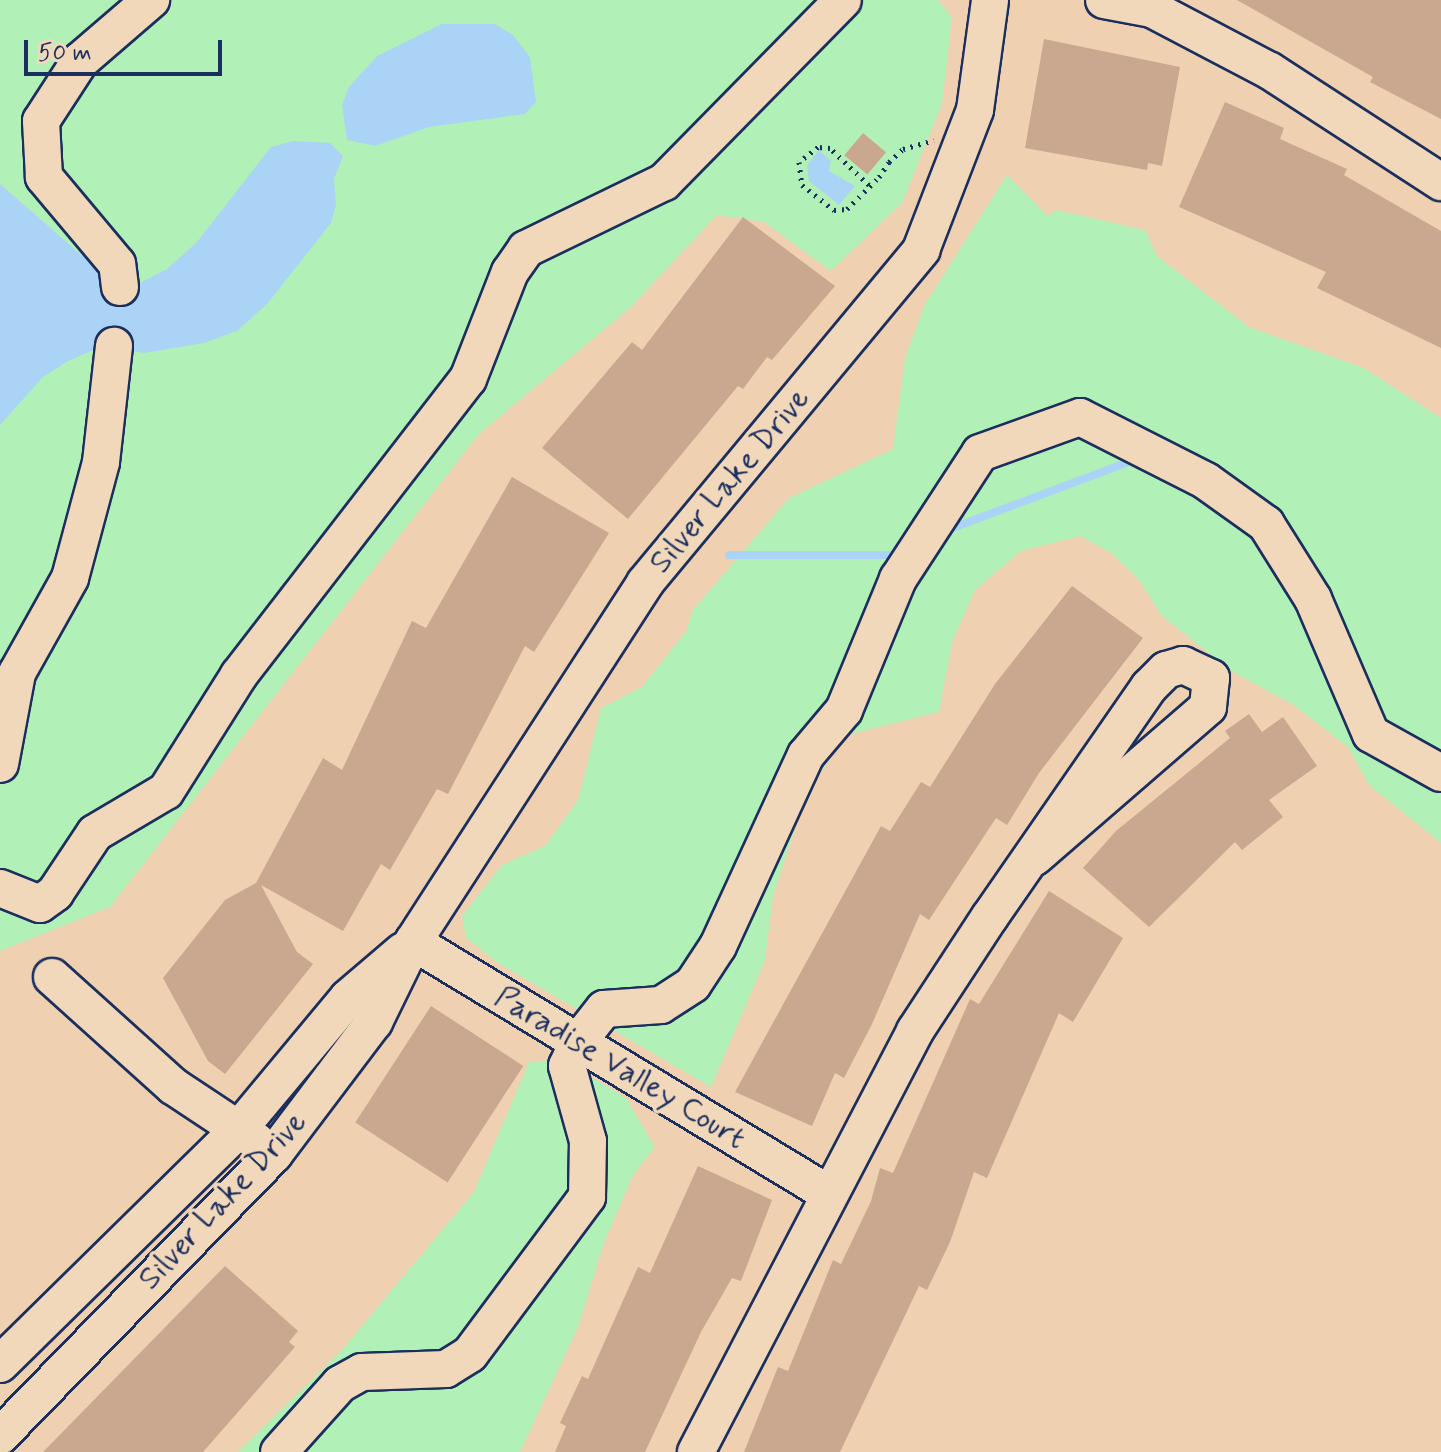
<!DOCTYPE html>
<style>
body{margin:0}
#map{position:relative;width:1441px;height:1452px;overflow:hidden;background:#efd0b0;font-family:Mynerve,sans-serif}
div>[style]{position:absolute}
.green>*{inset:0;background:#b1f1b8}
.water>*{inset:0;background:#abd3f6}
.stream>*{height:8px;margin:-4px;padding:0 4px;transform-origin:4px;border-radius:4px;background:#abd3f6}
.building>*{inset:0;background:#caa88f;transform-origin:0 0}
.path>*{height:5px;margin-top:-2.5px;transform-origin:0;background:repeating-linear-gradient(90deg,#1b2f5e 0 2px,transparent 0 8px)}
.roads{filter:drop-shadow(2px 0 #1b2f5e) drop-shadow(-2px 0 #1b2f5e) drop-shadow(0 2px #1b2f5e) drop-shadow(0 -2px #1b2f5e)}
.minor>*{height:36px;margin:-18px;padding:0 18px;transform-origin:18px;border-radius:18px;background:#f2d8ba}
span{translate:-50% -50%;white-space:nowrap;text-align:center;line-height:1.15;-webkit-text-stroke:7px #f2d8ba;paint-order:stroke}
.street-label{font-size:32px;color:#1b2f5e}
.scale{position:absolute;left:24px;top:40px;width:198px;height:36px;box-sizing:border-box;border:4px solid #1b2f5e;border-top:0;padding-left:10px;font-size:24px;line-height:28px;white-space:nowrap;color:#1b2f5e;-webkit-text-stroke:6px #f2d8ba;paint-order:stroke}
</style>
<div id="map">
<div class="green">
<i style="clip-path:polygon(0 0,938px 0,952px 17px,942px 104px,902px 203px,831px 271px,764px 222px,717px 215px,630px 308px,479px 434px,110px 907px,0 951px)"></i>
<i style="clip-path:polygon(1007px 175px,1048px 216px,1056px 210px,1145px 230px,1157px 256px,1249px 327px,1364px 368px,1441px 418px,1441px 843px,1369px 785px,1348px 747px,1292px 704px,1231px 671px,1162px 616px,1139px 580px,1111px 553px,1080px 536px,1021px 551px,975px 590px,952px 642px,939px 712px,843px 736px,804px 801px,773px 896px,765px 960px,711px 1087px,498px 963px,466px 938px,462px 916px,502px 865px,545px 846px,578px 800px,601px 708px,642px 687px,687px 630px,692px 611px,789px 498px,893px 449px,905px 358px,925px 304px)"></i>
<i style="clip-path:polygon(562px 1059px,626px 1098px,655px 1147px,633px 1175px,604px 1243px,578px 1327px,520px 1452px,238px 1452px,341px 1351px,474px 1192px,529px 1062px)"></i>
</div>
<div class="water">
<i style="clip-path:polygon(442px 24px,495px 24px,513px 35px,530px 57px,536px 102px,525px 114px,429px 127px,375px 146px,347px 140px,342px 105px,349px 87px,377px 56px)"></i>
<i style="clip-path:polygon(293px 141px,330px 143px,343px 156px,334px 179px,336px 205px,331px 223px,267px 304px,237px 331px,204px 343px,144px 353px,105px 345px,68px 361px,43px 377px,0 425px,0 184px,101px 272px,132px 287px,167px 269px,197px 242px,271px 147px)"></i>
<i style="clip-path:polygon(819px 150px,831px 161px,829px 171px,855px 186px,839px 205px,809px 181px,807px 165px)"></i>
</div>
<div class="stream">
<i style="left:947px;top:530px;width:206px;rotate:-20.5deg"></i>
<i style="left:729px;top:555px;width:170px"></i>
</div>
<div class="building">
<i style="clip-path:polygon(1237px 0,1441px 0,1441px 119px,1370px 82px,1373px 77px)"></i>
<i style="clip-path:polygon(1044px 39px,1180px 67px,1162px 166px,1148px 163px,1147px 170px,1025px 148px)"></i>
<i style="clip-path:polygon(1225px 102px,1284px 128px,1280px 139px,1347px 169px,1344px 175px,1441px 231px,1441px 348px,1317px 288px,1326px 272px,1179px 207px)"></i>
<i style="left:863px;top:133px;width:30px;height:29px;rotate:40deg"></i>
<i style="clip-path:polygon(743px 217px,835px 286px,772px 360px,767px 357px,743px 389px,738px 386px,628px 519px,542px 448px,632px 342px,642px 350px)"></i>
<i style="clip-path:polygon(512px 477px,609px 533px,534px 652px,525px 646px,448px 794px,437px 789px,390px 870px,381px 864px,343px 931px,261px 885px,297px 952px,313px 964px,225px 1074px,208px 1061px,163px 978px,225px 900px,256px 883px,323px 758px,342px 770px,412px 621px,426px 628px)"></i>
<i style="clip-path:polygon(1072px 586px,1143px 638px,1039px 773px,1007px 825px,996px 818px,929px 920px,920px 914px,872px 1024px,844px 1078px,835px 1073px,812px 1126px,735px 1092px,881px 826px,890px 831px,921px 782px,930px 787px,995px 684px)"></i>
<i style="clip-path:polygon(1249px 714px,1262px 732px,1283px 717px,1317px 766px,1269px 800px,1283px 817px,1242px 850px,1235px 842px,1149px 927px,1083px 868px,1116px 831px,1230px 738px,1225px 731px)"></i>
<i style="clip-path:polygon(1049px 891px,1123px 938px,1073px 1022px,1059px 1013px,987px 1178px,974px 1172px,950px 1242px,927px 1290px,919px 1286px,840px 1452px,744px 1452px,778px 1367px,788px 1371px,833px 1260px,841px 1264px,871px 1201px,880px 1168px,893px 1173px,970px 999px,979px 1004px)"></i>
<i style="left:431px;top:1006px;width:110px;height:139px;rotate:33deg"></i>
<i style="clip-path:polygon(698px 1166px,772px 1200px,741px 1281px,732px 1278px,701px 1332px,645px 1452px,555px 1452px,566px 1426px,560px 1423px,582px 1376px,588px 1379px,638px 1267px,650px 1273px)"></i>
<i style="clip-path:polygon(225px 1266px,298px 1331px,289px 1342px,295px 1347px,203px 1452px,43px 1452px)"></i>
</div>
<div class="path">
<i style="left:869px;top:185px;width:54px;rotate:-136.5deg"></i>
<i style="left:830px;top:148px;width:12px;rotate:-175deg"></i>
<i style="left:818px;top:147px;width:24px;rotate:142deg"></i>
<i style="left:799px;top:162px;width:23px;rotate:83deg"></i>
<i style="left:802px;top:185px;width:41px;rotate:38deg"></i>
<i style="left:834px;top:210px;width:13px;rotate:-4deg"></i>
<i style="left:847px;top:209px;width:45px;rotate:-45deg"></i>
<i style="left:879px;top:177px;width:18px;rotate:-56deg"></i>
<i style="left:889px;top:162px;width:19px;rotate:-43deg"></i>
<i style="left:903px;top:149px;width:32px;rotate:-16deg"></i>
</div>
<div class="roads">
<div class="minor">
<i style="left:1104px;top:0;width:49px;rotate:10.6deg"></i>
<i style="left:1152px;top:9px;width:133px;rotate:27.7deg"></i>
<i style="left:1270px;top:71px;width:204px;rotate:33deg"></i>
<i style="left:120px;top:287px;width:23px;rotate:-97deg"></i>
<i style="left:117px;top:264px;width:114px;rotate:-130deg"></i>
<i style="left:44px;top:177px;width:56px;rotate:-93.1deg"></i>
<i style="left:41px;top:121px;width:72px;rotate:-57deg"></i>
<i style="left:80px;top:61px;width:94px;rotate:-40.7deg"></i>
<i style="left:0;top:764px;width:93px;rotate:-79.4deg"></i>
<i style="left:17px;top:673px;width:109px;rotate:-60.8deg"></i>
<i style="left:70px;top:578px;width:120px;rotate:-75deg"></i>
<i style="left:101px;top:462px;width:117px;rotate:-83.6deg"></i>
<i style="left:0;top:888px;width:43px;rotate:21.8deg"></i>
<i style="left:40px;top:904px;width:19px;rotate:-36deg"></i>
<i style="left:55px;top:893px;width:72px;rotate:-56.3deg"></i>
<i style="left:95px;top:833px;width:82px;rotate:-30.6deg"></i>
<i style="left:166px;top:791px;width:137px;rotate:-57.8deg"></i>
<i style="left:239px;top:675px;width:374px;rotate:-52.3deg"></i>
<i style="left:468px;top:379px;width:115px;rotate:-68.6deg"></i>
<i style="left:510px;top:272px;width:28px;rotate:-55deg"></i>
<i style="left:526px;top:249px;width:153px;rotate:-25.9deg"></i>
<i style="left:664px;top:182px;width:255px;rotate:-45.5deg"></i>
<i style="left:413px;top:942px;width:484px;rotate:31.2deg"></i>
<i style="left:52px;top:977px;width:163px;rotate:42deg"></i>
<i style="left:173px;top:1086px;width:100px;rotate:33.5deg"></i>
<i style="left:0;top:1364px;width:335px;rotate:-44.5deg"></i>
<i style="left:239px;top:1129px;width:170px;rotate:-50.2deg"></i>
<i style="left:348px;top:998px;width:72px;rotate:-40.5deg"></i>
<i style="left:0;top:1436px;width:393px;rotate:-45.8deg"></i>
<i style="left:274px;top:1154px;width:166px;rotate:-52.9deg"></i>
<i style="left:374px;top:1022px;width:89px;rotate:-64deg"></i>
<i style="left:413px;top:942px;width:427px;rotate:-57.1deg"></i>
<i style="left:645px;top:583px;width:433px;rotate:-50.3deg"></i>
<i style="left:921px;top:250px;width:150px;rotate:-68.9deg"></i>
<i style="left:975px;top:110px;width:111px;rotate:-82.2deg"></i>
<i style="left:279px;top:1452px;width:91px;rotate:-48.1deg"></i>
<i style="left:340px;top:1384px;width:25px;rotate:-29deg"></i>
<i style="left:362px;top:1372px;width:84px;rotate:-2deg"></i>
<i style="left:446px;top:1369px;width:28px;rotate:-32deg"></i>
<i style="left:470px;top:1354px;width:196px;rotate:-53.3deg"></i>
<i style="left:587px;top:1197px;width:56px;rotate:-89deg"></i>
<i style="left:588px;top:1141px;width:78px;rotate:-105.6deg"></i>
<i style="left:567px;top:1066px;width:26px;rotate:-65deg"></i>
<i style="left:578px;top:1042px;width:42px;rotate:-51.8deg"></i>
<i style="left:604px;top:1009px;width:57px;rotate:-4deg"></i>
<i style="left:661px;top:1005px;width:38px;rotate:-33deg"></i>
<i style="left:693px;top:984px;width:45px;rotate:-56.7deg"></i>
<i style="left:718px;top:946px;width:210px;rotate:-65.3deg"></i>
<i style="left:806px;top:755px;width:59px;rotate:-49.8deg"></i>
<i style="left:844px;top:710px;width:142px;rotate:-67.6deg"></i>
<i style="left:898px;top:579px;width:150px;rotate:-56.9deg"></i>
<i style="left:980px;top:453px;width:106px;rotate:-19.8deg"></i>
<i style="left:1080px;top:417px;width:141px;rotate:26.9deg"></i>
<i style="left:1206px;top:481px;width:74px;rotate:35.6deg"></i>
<i style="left:1266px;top:524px;width:89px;rotate:57.9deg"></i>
<i style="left:1313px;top:599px;width:147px;rotate:66.8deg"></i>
<i style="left:1371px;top:734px;width:80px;rotate:29.1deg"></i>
<i style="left:696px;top:1452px;width:475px;rotate:-62.5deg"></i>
<i style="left:915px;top:1031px;width:135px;rotate:-56.8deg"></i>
<i style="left:989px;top:918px;width:281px;rotate:-55.3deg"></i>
<i style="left:1149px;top:687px;width:24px;rotate:-45deg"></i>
<i style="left:1166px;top:670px;width:18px;rotate:-16deg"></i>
<i style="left:1183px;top:665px;width:31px;rotate:25deg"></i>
<i style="left:1211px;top:678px;width:29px;rotate:96deg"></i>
<i style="left:1208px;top:707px;width:229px;rotate:139.1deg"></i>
</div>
</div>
<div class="street-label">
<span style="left:730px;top:481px;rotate:-50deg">Silver Lake Drive</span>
<span style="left:620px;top:1068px;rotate:31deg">Paradise Valley Court</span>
<span style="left:223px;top:1201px;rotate:-47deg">Silver Lake Drive</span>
</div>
<div class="scale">50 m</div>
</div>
